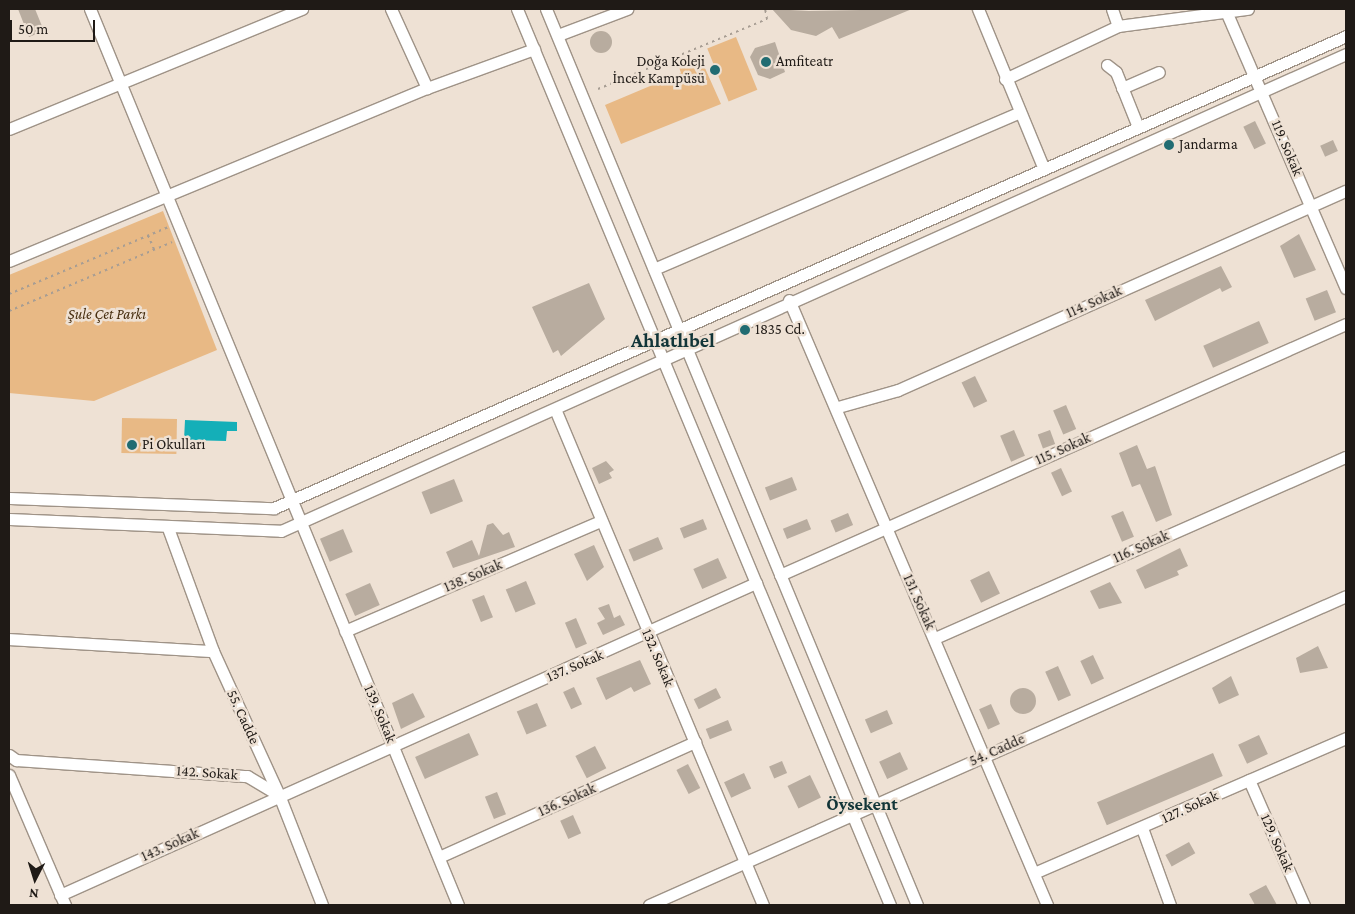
<!DOCTYPE html>
<meta charset="utf-8">
<style>
body{margin:0}
#map{position:relative;width:1355px;height:914px;overflow:hidden;background:#eee1d4;font-family:"Crimson Pro",serif}
div>[style]{position:absolute}
.green>*{inset:0;background:#e8b985;transform-origin:0 0}
.water>*{inset:0;background:#14afb8}
.building>*{inset:0;background:#b8ac9f;transform-origin:0 0}
.round{border-radius:50%}
.path>*{height:2px;margin-top:-1px;transform-origin:0;background:repeating-linear-gradient(90deg,#a79d93 0 2.5px,transparent 0 6.5px)}
.roads{filter:drop-shadow(1px 0 #9f9387) drop-shadow(-1px 0 #9f9387) drop-shadow(0 1px #9f9387) drop-shadow(0 -1px #9f9387)}
.minor>*{height:11px;margin:-5.5px;padding:0 5.5px;transform-origin:5.5px;border-radius:5.5px;background:#fff}
.dots>*{width:14px;height:14px;translate:-50% -50%;box-sizing:border-box;border:2px solid #eee1d4;border-radius:50%}
span{translate:-50% -50%;white-space:nowrap;text-align:center;line-height:1.15;-webkit-text-stroke:5px #eee1d4;paint-order:stroke}
.poi-label{font-size:15px;color:#1f1a16}
.right{translate:-100% -50%;text-align:right}
.left{translate:0 -50%;text-align:left}
.street-label{font-size:15px;color:#1f1a16}
.park-label{font-size:15px;color:#472e0f;font-style:italic}
.quarter-label{font-size:18px;color:#123538;font-weight:700}
.district-label{font-size:20px;color:#123538;font-weight:700}
.frame{position:absolute;inset:0;border:10px solid #1f1a16;pointer-events:none}
.north{position:absolute;left:10px;top:854px;width:50px;height:50px;-webkit-text-stroke:4px #eee1d4;paint-order:stroke;rotate:185deg;font-size:14px;font-weight:700;line-height:20px;text-align:center;color:#1f1a16}
.north::after{content:'';display:block;margin:auto;width:18px;height:22px;background:#1f1a16;clip-path:polygon(50% 0,100% 100%,50% 72%,0 100%)}
.scale{position:absolute;left:10px;top:20px;width:85px;height:22px;box-sizing:border-box;border:2px solid #1f1a16;border-top:0;padding-left:6px;font-size:15px;line-height:18px;white-space:nowrap;color:#1f1a16;-webkit-text-stroke:4px #eee1d4;paint-order:stroke}
</style>
<div id="map">
<div class="green">
<i style="left:736px;top:37px;width:57px;height:31px;rotate:68deg"></i>
<i style="clip-path:polygon(700px 57px,721px 104px,621px 144px,605px 105px,681px 73px,679px 67px)"></i>
<i style="clip-path:polygon(163px 211px,217px 350px,94px 401px,9px 393px,9px 275px)"></i>
<i style="left:122px;top:418px;width:55px;height:35px;rotate:1deg"></i>
</div>
<div class="water">
<i style="clip-path:polygon(185px 420px,237px 422px,237px 431px,227px 431px,226px 441px,184px 440px)"></i>
</div>
<div class="building">
<i style="clip-path:polygon(18px 9px,35px 9px,44px 31px,29px 37px)"></i>
<i style="clip-path:polygon(772px 9px,809px 11px,912px 9px,839px 39px,832px 27px,816px 36px,791px 30px)"></i>
<i class="round" style="left:590px;top:31px;width:22px;height:22px"></i>
<i style="clip-path:polygon(775px 42px,785px 72px,770px 79px,758px 75px,750px 57px,755px 48px)"></i>
<i style="left:1255px;top:121px;width:25px;height:13px;rotate:64deg"></i>
<i style="left:1333px;top:140px;width:12px;height:14px;rotate:66deg"></i>
<i style="clip-path:polygon(1299px 234px,1316px 270px,1294px 278px,1280px 246px)"></i>
<i style="clip-path:polygon(1221px 266px,1232px 287px,1222px 292px,1220px 288px,1155px 321px,1145px 300px)"></i>
<i style="clip-path:polygon(589px 283px,605px 319px,561px 356px,558px 350px,553px 353px,532px 307px)"></i>
<i style="left:1327px;top:290px;width:24px;height:23px;rotate:68deg"></i>
<i style="left:1259px;top:321px;width:24px;height:61px;rotate:66deg"></i>
<i style="left:975px;top:376px;width:28px;height:15px;rotate:64deg"></i>
<i style="left:1066px;top:405px;width:26px;height:14px;rotate:67deg"></i>
<i style="left:1014px;top:430px;width:28px;height:15px;rotate:67deg"></i>
<i style="left:1050px;top:430px;width:15px;height:13px;rotate:70deg"></i>
<i style="clip-path:polygon(1137px 445px,1147px 469px,1155px 466px,1172px 515px,1156px 522px,1140px 484px,1132px 487px,1119px 453px)"></i>
<i style="clip-path:polygon(606px 461px,614px 470px,609px 473px,612px 478px,599px 484px,592px 468px)"></i>
<i style="left:1061px;top:468px;width:26px;height:11px;rotate:65deg"></i>
<i style="left:792px;top:477px;width:14px;height:29px;rotate:69deg"></i>
<i style="left:454px;top:479px;width:24px;height:35px;rotate:68deg"></i>
<i style="left:1123px;top:511px;width:28px;height:13px;rotate:67deg"></i>
<i style="left:848px;top:513px;width:13px;height:19px;rotate:67deg"></i>
<i style="left:703px;top:519px;width:11px;height:25px;rotate:68deg"></i>
<i style="left:807px;top:519px;width:11px;height:26px;rotate:68deg"></i>
<i style="clip-path:polygon(493px 523px,503px 535px,509px 532px,515px 547px,453px 568px,446px 552px,472px 540px,479px 556px,487px 525px)"></i>
<i style="left:343px;top:529px;width:25px;height:25px;rotate:67deg"></i>
<i style="left:658px;top:537px;width:13px;height:32px;rotate:67deg"></i>
<i style="clip-path:polygon(594px 545px,604px 567px,587px 581px,574px 554px)"></i>
<i style="clip-path:polygon(1180px 548px,1188px 566px,1177px 571px,1179px 575px,1145px 589px,1136px 570px)"></i>
<i style="left:718px;top:558px;width:22px;height:27px;rotate:66deg"></i>
<i style="left:989px;top:571px;width:25px;height:21px;rotate:64deg"></i>
<i style="left:526px;top:581px;width:25px;height:22px;rotate:67deg"></i>
<i style="clip-path:polygon(1110px 582px,1122px 603px,1099px 609px,1090px 591px)"></i>
<i style="left:370px;top:583px;width:24px;height:27px;rotate:66deg"></i>
<i style="left:484px;top:595px;width:24px;height:13px;rotate:68deg"></i>
<i style="clip-path:polygon(609px 604px,614px 618px,620px 615px,625px 625px,603px 635px,597px 623px,605px 619px,598px 608px)"></i>
<i style="left:576px;top:618px;width:28px;height:12px;rotate:67deg"></i>
<i style="clip-path:polygon(1318px 646px,1328px 668px,1300px 673px,1296px 658px)"></i>
<i style="left:1093px;top:655px;width:26px;height:14px;rotate:65deg"></i>
<i style="clip-path:polygon(640px 660px,651px 684px,634px 692px,631px 687px,606px 700px,596px 678px)"></i>
<i style="left:1058px;top:666px;width:32px;height:14px;rotate:66deg"></i>
<i style="clip-path:polygon(1231px 676px,1239px 695px,1219px 704px,1212px 688px)"></i>
<i style="left:574px;top:687px;width:19px;height:12px;rotate:65deg"></i>
<i class="round" style="left:1010px;top:688px;width:26px;height:26px"></i>
<i style="left:716px;top:688px;width:11px;height:25px;rotate:63deg"></i>
<i style="clip-path:polygon(413px 693px,425px 717px,401px 729px,392px 703px)"></i>
<i style="left:537px;top:703px;width:25px;height:22px;rotate:67deg"></i>
<i style="left:991px;top:704px;width:22px;height:13px;rotate:66deg"></i>
<i style="left:887px;top:710px;width:15px;height:24px;rotate:67deg"></i>
<i style="left:728px;top:720px;width:11px;height:24px;rotate:68deg"></i>
<i style="left:469px;top:733px;width:24px;height:59px;rotate:66deg"></i>
<i style="left:1259px;top:735px;width:21px;height:23px;rotate:65deg"></i>
<i style="left:595px;top:746px;width:25px;height:22px;rotate:63deg"></i>
<i style="left:900px;top:752px;width:19px;height:23px;rotate:65deg"></i>
<i style="left:1213px;top:753px;width:25px;height:126px;rotate:67deg"></i>
<i style="left:782px;top:761px;width:13px;height:14px;rotate:67deg"></i>
<i style="left:688px;top:764px;width:27px;height:13px;rotate:63deg"></i>
<i style="left:744px;top:773px;width:17px;height:22px;rotate:65deg"></i>
<i style="left:810px;top:775px;width:25px;height:25px;rotate:64deg"></i>
<i style="left:497px;top:792px;width:24px;height:13px;rotate:68deg"></i>
<i style="left:573px;top:815px;width:20px;height:14px;rotate:66deg"></i>
<i style="left:1189px;top:842px;width:13px;height:27px;rotate:61deg"></i>
<i style="clip-path:polygon(1266px 885px,1277px 905px,1255px 905px,1249px 894px)"></i>
</div>
<div class="path">
<i style="left:598px;top:89px;width:183px;rotate:-22.5deg"></i>
<i style="left:767px;top:19px;width:10px;rotate:-101deg"></i>
<i style="left:148px;top:235px;width:15px;rotate:67deg"></i>
<i style="left:9px;top:294px;width:173px;rotate:-22.8deg"></i>
<i style="left:9px;top:311px;width:177px;rotate:-22.9deg"></i>
</div>
<div class="roads">
<div class="minor">
<i style="left:90px;top:9px;width:969px;rotate:67.67deg"></i>
<i style="left:391px;top:9px;width:87px;rotate:65.5deg"></i>
<i style="left:517px;top:9px;width:971px;rotate:67.4deg"></i>
<i style="left:546px;top:9px;width:970px;rotate:67.51deg"></i>
<i style="left:978px;top:9px;width:173px;rotate:67.6deg"></i>
<i style="left:1112px;top:9px;width:18px;rotate:71deg"></i>
<i style="left:1225px;top:9px;width:304px;rotate:66.6deg"></i>
<i style="left:558px;top:35px;width:74px;rotate:-20.6deg"></i>
<i style="left:1107px;top:65px;width:11px;rotate:38deg"></i>
<i style="left:1116px;top:72px;width:59px;rotate:68.2deg"></i>
<i style="left:1005px;top:79px;width:125px;rotate:-25.1deg"></i>
<i style="left:1118px;top:26px;width:131px;rotate:-7.5deg"></i>
<i style="left:1122px;top:88px;width:40px;rotate:-23.4deg"></i>
<i style="left:9px;top:129px;width:317px;rotate:-22.3deg"></i>
<i style="left:9px;top:261px;width:452px;rotate:-22.5deg"></i>
<i style="left:427px;top:88px;width:114px;rotate:-20deg"></i>
<i style="left:654px;top:269px;width:398px;rotate:-23.2deg"></i>
<i style="left:789px;top:300px;width:658px;rotate:66.9deg"></i>
<i style="left:838px;top:407px;width:62px;rotate:-15.8deg"></i>
<i style="left:898px;top:390px;width:490px;rotate:-24deg"></i>
<i style="left:555px;top:409px;width:538px;rotate:67.25deg"></i>
<i style="left:9px;top:498px;width:265px;rotate:2.2deg"></i>
<i style="left:274px;top:508px;width:1171px;rotate:-23.76deg"></i>
<i style="left:9px;top:519px;width:272px;rotate:2.5deg"></i>
<i style="left:281px;top:531px;width:1167px;rotate:-24.13deg"></i>
<i style="left:168px;top:528px;width:131px;rotate:69.9deg"></i>
<i style="left:213px;top:651px;width:158px;rotate:65.4deg"></i>
<i style="left:279px;top:795px;width:118px;rotate:68.6deg"></i>
<i style="left:780px;top:575px;width:619px;rotate:-23.92deg"></i>
<i style="left:345px;top:631px;width:279px;rotate:-23.3deg"></i>
<i style="left:935px;top:638px;width:449px;rotate:-23.8deg"></i>
<i style="left:9px;top:639px;width:204px;rotate:3.4deg"></i>
<i style="left:9px;top:755px;width:9px;rotate:36deg"></i>
<i style="left:16px;top:760px;width:232px;rotate:4deg"></i>
<i style="left:247px;top:776px;width:37px;rotate:31deg"></i>
<i style="left:9px;top:775px;width:142px;rotate:66.7deg"></i>
<i style="left:1249px;top:780px;width:137px;rotate:66.3deg"></i>
<i style="left:1142px;top:828px;width:82px;rotate:70deg"></i>
<i style="left:439px;top:857px;width:281px;rotate:-24.2deg"></i>
<i style="left:1034px;top:873px;width:340px;rotate:-23.4deg"></i>
<i style="left:60px;top:895px;width:763px;rotate:-24.15deg"></i>
<i style="left:649px;top:905px;width:762px;rotate:-23.91deg"></i>
</div>
</div>
<div class="dots">
<i style="left:766px;top:62px;background:#216c72"></i>
<i style="left:715px;top:70px;background:#216c72"></i>
<i style="left:1169px;top:145px;background:#216c72"></i>
<i style="left:745px;top:330px;background:#216c72"></i>
<i style="left:132px;top:445px;background:#216c72"></i>
</div>
<div class="poi-label">
<span class="right" style="left:705px;top:70px">Doğa Koleji<br>İncek Kampüsü</span>
<span class="left" style="left:776px;top:62px">Amfiteatr</span>
<span class="left" style="left:1179px;top:145px">Jandarma</span>
<span class="left" style="left:755px;top:330px">1835 Cd.</span>
<span class="left" style="left:142px;top:445px">Pi Okulları</span>
</div>
<div class="street-label">
<span style="left:1287px;top:148px;rotate:67deg">119. Sokak</span>
<span style="left:1094px;top:302px;rotate:-24deg">114. Sokak</span>
<span style="left:1063px;top:449px;rotate:-24deg">115. Sokak</span>
<span style="left:1141px;top:547px;rotate:-24deg">116. Sokak</span>
<span style="left:473px;top:576px;rotate:-23deg">138. Sokak</span>
<span style="left:919px;top:602px;rotate:66deg">131. Sokak</span>
<span style="left:658px;top:658px;rotate:67deg">132. Sokak</span>
<span style="left:575px;top:666px;rotate:-23deg">137. Sokak</span>
<span style="left:380px;top:714px;rotate:67deg">139. Sokak</span>
<span style="left:243px;top:717px;rotate:65deg">55. Cadde</span>
<span style="left:997px;top:750px;rotate:-24deg">54. Cadde</span>
<span style="left:207px;top:773px;rotate:4deg">142. Sokak</span>
<span style="left:567px;top:800px;rotate:-24deg">136. Sokak</span>
<span style="left:1190px;top:807px;rotate:-24deg">127. Sokak</span>
<span style="left:1277px;top:843px;rotate:66deg">129. Sokak</span>
<span style="left:170px;top:845px;rotate:-24deg">143. Sokak</span>
</div>
<div class="park-label">
<span style="left:107px;top:315px">Şule Çet Parkı</span>
</div>
<div class="quarter-label">
<span style="left:862px;top:804px">Öysekent</span>
</div>
<div class="district-label">
<span style="left:673px;top:340px">Ahlatlıbel</span>
</div>
<div class="frame"></div>
<div class="north">N</div>
<div class="scale">50 m</div>
</div>
